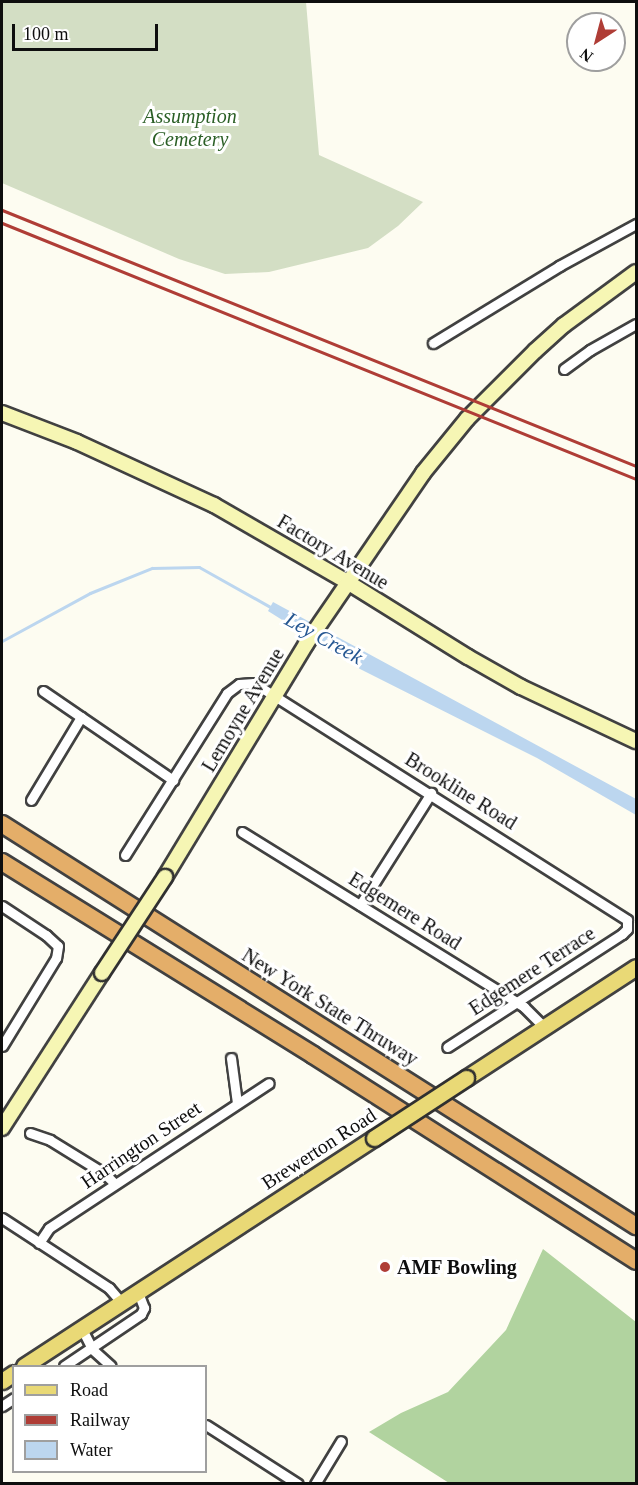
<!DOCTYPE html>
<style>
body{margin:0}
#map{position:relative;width:638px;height:1485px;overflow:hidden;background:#fdfcf1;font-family:Georgia,serif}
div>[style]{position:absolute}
.forest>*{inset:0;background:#b1d39f}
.cemetery>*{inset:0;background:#d3dec4}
.water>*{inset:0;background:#bcd6ef}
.stream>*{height:3px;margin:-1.5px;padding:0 1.5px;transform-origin:1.5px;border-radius:1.5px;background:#bcd6ef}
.roads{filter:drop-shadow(2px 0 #414141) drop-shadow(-2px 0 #414141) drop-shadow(0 2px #414141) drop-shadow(0 -2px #414141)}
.street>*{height:9px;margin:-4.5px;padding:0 4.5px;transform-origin:4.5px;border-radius:4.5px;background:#fff}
.secondary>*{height:14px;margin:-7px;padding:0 7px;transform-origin:7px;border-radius:7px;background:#f6f6b4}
.primary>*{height:15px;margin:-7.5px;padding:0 7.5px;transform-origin:7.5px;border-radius:7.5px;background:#e9d976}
.highway>*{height:16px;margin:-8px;padding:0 8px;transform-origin:8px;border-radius:8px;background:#e4ae69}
.rail>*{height:3px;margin:-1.5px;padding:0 1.5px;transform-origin:1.5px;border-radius:1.5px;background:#af3d36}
.bridges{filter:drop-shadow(2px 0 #303030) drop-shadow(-2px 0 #303030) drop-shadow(0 2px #303030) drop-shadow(0 -2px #303030)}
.secondary-bridge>*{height:14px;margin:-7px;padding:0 7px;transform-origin:7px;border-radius:7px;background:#f6f6b4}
.primary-bridge>*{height:15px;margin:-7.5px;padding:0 7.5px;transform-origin:7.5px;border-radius:7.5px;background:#e9d976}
.dots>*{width:16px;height:16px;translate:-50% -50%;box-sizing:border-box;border:3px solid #fff;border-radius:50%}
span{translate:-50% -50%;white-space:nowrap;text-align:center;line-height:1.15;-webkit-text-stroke:6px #fff;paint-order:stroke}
.park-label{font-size:20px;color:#2b5f26;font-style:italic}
.street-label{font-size:20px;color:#0e0e0e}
.poi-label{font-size:20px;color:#0e0e0e;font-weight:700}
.left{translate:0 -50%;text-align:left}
.water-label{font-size:21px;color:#265792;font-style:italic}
.frame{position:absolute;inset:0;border:3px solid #0e0e0e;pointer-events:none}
.legend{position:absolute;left:12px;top:1365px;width:195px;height:108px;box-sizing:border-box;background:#fff;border:2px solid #9f9f9f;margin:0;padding:8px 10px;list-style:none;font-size:18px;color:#0e0e0e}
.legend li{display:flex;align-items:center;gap:12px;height:30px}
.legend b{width:30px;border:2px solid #9f9f9f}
.north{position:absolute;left:566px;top:12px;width:60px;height:60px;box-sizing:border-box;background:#fff;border:2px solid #9f9f9f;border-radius:50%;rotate:216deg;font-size:16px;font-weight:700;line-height:24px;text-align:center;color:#0e0e0e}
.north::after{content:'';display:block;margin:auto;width:21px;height:27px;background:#af3d36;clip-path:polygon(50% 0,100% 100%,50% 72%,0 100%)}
.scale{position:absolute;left:12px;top:24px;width:146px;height:27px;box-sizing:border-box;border:3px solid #0e0e0e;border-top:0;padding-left:8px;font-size:18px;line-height:21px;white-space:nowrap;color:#0e0e0e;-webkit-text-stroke:4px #fff;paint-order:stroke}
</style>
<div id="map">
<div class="forest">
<i style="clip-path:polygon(543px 1249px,636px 1322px,636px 1483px,449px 1483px,369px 1432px,401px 1413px,448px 1392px,506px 1330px)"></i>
</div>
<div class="cemetery">
<i style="clip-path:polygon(2px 2px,306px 2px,319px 155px,423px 202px,398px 226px,368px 248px,269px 272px,225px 274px,179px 259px,2px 183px)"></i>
</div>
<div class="water">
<i style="clip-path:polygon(273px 602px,636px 799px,636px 815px,537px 758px,360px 669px,268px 611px)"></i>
</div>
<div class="stream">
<i style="left:2px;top:641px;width:100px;rotate:-28.6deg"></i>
<i style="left:90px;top:593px;width:67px;rotate:-22deg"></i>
<i style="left:152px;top:568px;width:47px;rotate:-1.2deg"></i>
<i style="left:199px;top:567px;width:84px;rotate:29.3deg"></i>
</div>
<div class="roads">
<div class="street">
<i style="left:433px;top:343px;width:148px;rotate:-31.4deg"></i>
<i style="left:559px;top:266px;width:88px;rotate:-28.6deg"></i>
<i style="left:564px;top:369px;width:32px;rotate:-36deg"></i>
<i style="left:590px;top:350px;width:53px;rotate:-29.5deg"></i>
<i style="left:43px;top:691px;width:158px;rotate:34.4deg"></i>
<i style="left:31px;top:800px;width:97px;rotate:-58.9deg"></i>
<i style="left:242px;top:832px;width:332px;rotate:31.8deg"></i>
<i style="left:524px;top:1007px;width:28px;rotate:45deg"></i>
<i style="left:125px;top:855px;width:191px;rotate:-57.8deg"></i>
<i style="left:227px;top:693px;width:15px;rotate:-37deg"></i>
<i style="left:239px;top:684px;width:15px;rotate:-4deg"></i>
<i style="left:254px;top:683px;width:442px;rotate:32.4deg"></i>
<i style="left:627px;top:920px;width:9px;rotate:90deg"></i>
<i style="left:627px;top:929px;width:7px;rotate:135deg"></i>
<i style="left:622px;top:934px;width:208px;rotate:147.1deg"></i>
<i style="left:360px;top:905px;width:133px;rotate:-57.6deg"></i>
<i style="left:2px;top:906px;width:53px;rotate:33.4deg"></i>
<i style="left:46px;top:935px;width:16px;rotate:43deg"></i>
<i style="left:58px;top:946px;width:12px;rotate:99deg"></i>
<i style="left:56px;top:958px;width:103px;rotate:121.5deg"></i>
<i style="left:231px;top:1058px;width:45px;rotate:82.4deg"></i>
<i style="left:30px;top:1133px;width:21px;rotate:19deg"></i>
<i style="left:50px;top:1140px;width:65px;rotate:31.7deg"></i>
<i style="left:105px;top:1174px;width:13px;rotate:45deg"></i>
<i style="left:2px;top:1218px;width:128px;rotate:33.2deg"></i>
<i style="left:109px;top:1288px;width:20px;rotate:49deg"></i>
<i style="left:39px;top:1243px;width:18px;rotate:-56deg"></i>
<i style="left:49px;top:1228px;width:263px;rotate:-33.4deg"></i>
<i style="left:82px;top:1329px;width:22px;rotate:63deg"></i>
<i style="left:92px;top:1349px;width:25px;rotate:42deg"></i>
<i style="left:64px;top:1366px;width:93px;rotate:-34deg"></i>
<i style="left:141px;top:1314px;width:7px;rotate:-63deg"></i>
<i style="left:144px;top:1308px;width:17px;rotate:-111deg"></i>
<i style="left:2px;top:1406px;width:14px;rotate:-34deg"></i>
<i style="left:206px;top:1425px;width:109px;rotate:32.7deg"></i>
<i style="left:315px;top:1484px;width:50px;rotate:-58.8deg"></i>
</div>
<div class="secondary">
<i style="left:2px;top:413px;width:80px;rotate:21.1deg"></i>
<i style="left:77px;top:442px;width:151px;rotate:24.7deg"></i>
<i style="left:214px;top:505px;width:156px;rotate:30deg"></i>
<i style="left:349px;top:583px;width:140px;rotate:31.9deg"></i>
<i style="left:468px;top:657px;width:61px;rotate:29.5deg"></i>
<i style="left:521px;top:687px;width:127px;rotate:25.2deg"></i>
<i style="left:165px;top:877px;width:272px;rotate:-58.8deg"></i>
<i style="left:306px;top:644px;width:207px;rotate:-55.6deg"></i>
<i style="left:423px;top:473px;width:70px;rotate:-50.8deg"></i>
<i style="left:467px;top:419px;width:96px;rotate:-45deg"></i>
<i style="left:535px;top:351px;width:39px;rotate:-42deg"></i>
<i style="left:564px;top:325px;width:89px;rotate:-36.4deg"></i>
<i style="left:2px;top:1128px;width:184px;rotate:-57.2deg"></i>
</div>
<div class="primary">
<i style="left:466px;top:1078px;width:203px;rotate:-33.1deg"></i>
<i style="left:24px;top:1366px;width:418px;rotate:-33.1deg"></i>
<i style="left:2px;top:1381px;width:14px;rotate:-34deg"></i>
</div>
<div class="highway">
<i style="left:2px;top:824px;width:751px;rotate:32.38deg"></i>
<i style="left:2px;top:862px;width:366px;rotate:31.8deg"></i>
<i style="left:313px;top:1055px;width:383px;rotate:32.5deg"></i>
</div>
</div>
<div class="rail">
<i style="left:2px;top:210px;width:684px;rotate:21.99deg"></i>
<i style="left:2px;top:223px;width:684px;rotate:21.99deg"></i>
</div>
<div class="bridges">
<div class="secondary-bridge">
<i style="left:102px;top:973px;width:115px;rotate:-56.7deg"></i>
</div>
<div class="primary-bridge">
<i style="left:374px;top:1138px;width:110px;rotate:-33.1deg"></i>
</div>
</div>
<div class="dots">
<i style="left:385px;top:1267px;background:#af3d36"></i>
</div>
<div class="park-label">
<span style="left:190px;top:128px">Assumption<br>Cemetery</span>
</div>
<div class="street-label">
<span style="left:333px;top:552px;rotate:31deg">Factory Avenue</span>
<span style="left:243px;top:710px;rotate:-59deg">Lemoyne Avenue</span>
<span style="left:461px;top:791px;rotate:32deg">Brookline Road</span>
<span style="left:405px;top:911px;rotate:32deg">Edgemere Road</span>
<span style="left:532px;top:971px;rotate:-33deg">Edgemere Terrace</span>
<span style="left:330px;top:1007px;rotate:32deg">New York State Thruway</span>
<span style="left:141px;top:1145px;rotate:-34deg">Harrington Street</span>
<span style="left:319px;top:1149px;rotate:-33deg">Brewerton Road</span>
</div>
<div class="poi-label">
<span class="left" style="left:397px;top:1267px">AMF Bowling</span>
</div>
<div class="water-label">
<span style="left:324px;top:638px;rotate:29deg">Ley Creek</span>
</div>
<div class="frame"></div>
<ul class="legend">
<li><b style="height:8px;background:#e9d976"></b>Road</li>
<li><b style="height:8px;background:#af3d36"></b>Railway</li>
<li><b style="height:16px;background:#bcd6ef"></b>Water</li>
</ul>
<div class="north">N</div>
<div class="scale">100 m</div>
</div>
